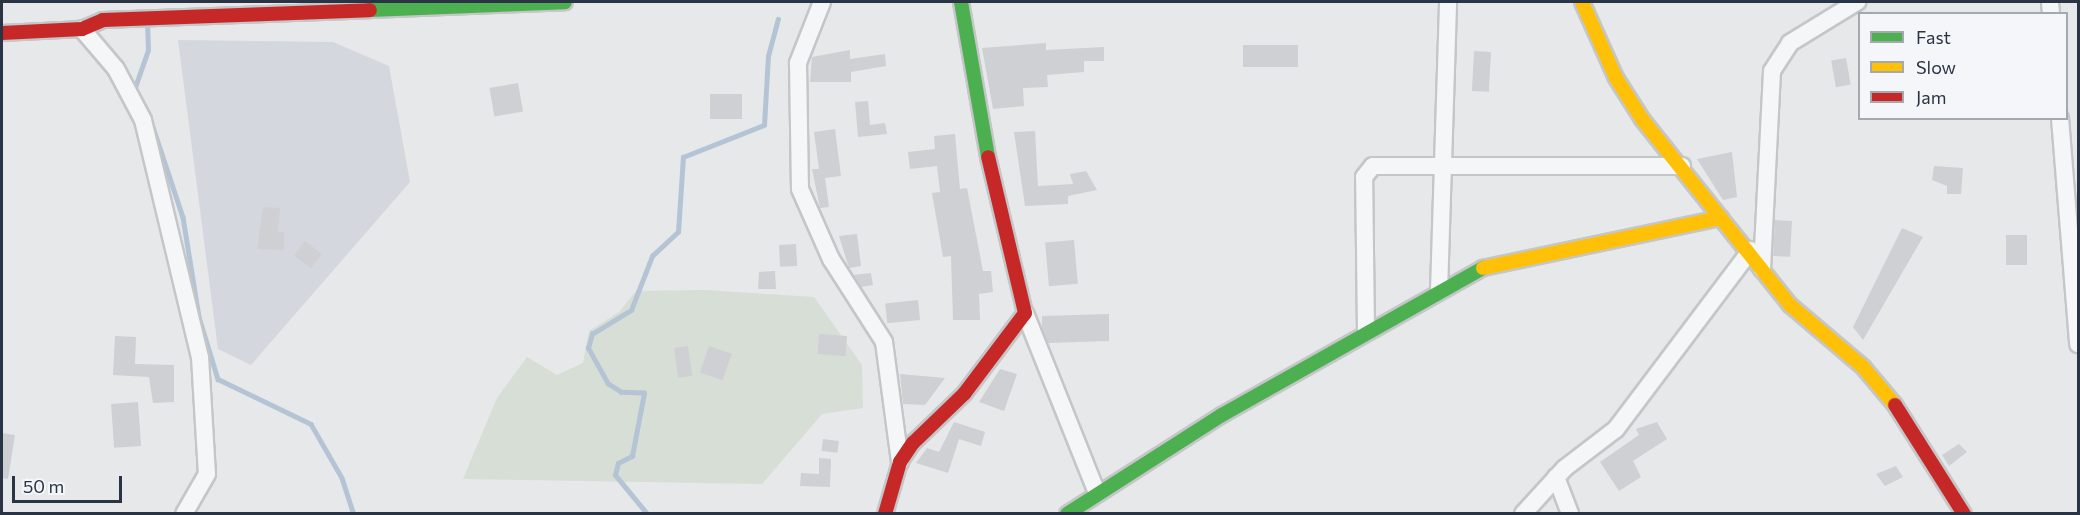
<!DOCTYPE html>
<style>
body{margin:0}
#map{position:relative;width:2080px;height:515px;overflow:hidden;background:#e6e8ea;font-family:Commissioner,sans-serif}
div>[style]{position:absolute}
.built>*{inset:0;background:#d4d7dd}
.green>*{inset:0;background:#d6ded6}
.stream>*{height:4.5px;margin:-2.25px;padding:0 2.25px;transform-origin:2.25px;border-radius:2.25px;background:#b4c4d5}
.building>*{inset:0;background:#ced0d3;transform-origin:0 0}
.roads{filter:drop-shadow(2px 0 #c4c6c8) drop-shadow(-2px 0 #c4c6c8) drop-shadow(0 2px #c4c6c8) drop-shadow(0 -2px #c4c6c8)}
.street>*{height:16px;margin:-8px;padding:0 8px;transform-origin:8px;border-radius:8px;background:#f5f6f7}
.fast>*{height:14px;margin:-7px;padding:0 7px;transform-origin:7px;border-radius:7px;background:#4caf50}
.slow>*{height:14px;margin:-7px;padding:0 7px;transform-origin:7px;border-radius:7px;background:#ffc107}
.jam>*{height:14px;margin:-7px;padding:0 7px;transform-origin:7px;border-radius:7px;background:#c62828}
span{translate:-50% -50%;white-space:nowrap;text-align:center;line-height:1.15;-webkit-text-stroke:6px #f4f6f9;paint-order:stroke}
.frame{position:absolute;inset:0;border:3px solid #2b3445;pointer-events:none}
.legend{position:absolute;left:1858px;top:12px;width:210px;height:108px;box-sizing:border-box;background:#f4f6f9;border:2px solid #a4a8b1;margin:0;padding:8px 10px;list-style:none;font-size:18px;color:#2b3445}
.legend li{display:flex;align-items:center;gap:12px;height:30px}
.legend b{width:30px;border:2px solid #a4a8b1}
.scale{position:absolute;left:12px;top:476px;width:110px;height:27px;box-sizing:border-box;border:3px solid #2b3445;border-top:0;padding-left:8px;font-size:18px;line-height:21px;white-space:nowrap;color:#2b3445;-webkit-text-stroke:4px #f4f6f9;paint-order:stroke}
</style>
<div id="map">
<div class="built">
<i style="clip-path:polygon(178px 40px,333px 42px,389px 66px,410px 182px,251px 365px,218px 349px)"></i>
</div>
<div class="green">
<i style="clip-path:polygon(705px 290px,814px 297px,862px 365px,863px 408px,822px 414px,762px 484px,463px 479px,497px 398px,527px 357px,557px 375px,583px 363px,589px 331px,619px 312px,636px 291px)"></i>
</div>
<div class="stream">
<i style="left:134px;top:90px;width:42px;rotate:-70.7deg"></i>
<i style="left:148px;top:50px;width:23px;rotate:-92deg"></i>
<i style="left:153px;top:127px;width:95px;rotate:71.6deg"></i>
<i style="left:183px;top:217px;width:101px;rotate:80.9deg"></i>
<i style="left:199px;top:317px;width:65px;rotate:73deg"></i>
<i style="left:218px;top:379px;width:103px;rotate:25.8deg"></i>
<i style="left:311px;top:424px;width:62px;rotate:60.1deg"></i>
<i style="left:342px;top:478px;width:38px;rotate:72deg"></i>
<i style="left:647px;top:514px;width:50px;rotate:-129.4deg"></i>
<i style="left:615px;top:475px;width:12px;rotate:-76deg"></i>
<i style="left:618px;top:463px;width:16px;rotate:-27deg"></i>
<i style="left:632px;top:456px;width:64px;rotate:-79.2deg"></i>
<i style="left:644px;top:393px;width:23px;rotate:-178deg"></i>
<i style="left:621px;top:392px;width:15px;rotate:-148deg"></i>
<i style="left:608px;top:384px;width:41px;rotate:-119.1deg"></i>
<i style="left:588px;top:348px;width:15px;rotate:-74deg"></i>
<i style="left:592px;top:334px;width:46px;rotate:-31.6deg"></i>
<i style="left:631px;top:310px;width:58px;rotate:-68.7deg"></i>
<i style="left:652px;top:256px;width:35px;rotate:-43deg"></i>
<i style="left:678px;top:232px;width:75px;rotate:-86.2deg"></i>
<i style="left:683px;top:157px;width:87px;rotate:-21.6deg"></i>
<i style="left:764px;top:125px;width:69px;rotate:-86.7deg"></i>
<i style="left:768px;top:56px;width:38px;rotate:-75deg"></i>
</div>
<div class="building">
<i style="clip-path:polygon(1046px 43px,1046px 50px,1104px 47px,1104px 61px,1084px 61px,1084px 72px,1047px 75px,1048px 87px,1023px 88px,1024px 106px,993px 109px,982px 48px)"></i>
<i style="left:1243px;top:45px;width:55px;height:22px"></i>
<i style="clip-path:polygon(850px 50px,850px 59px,885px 54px,886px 66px,851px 72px,851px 82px,810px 82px,812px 57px)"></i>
<i style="left:1474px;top:51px;width:17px;height:40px;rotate:3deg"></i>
<i style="left:1846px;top:58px;width:27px;height:15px;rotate:80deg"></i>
<i style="left:518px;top:83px;width:29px;height:29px;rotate:80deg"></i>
<i style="left:710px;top:94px;width:32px;height:25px"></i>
<i style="clip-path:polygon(868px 101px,870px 125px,885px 123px,887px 134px,858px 137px,855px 102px)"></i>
<i style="clip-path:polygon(835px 129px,841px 176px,825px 178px,829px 207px,820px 208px,812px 169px,819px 169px,814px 132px)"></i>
<i style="clip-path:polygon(1035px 131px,1038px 186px,1073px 184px,1070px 174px,1086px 171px,1097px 190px,1068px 196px,1068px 204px,1025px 206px,1014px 132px)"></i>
<i style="clip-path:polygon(955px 134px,960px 189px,967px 188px,983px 271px,991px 271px,993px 292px,979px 294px,980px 320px,953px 320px,951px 256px,943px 257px,932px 193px,940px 192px,937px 166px,910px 169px,908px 152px,935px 149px,934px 136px)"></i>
<i style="clip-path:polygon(1732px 152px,1737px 197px,1723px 200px,1697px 159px)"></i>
<i style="clip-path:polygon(1934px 166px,1963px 168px,1961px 194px,1947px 194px,1947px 186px,1932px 180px)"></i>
<i style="clip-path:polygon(263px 207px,280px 208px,278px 232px,284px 232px,284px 250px,257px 249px)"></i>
<i style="left:1775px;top:220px;width:17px;height:36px;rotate:3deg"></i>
<i style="clip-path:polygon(1902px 228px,1923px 237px,1863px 340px,1853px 327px)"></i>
<i style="clip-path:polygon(857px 234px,861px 266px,849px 268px,839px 236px)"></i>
<i style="left:2006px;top:235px;width:21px;height:30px"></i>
<i style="left:1074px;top:240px;width:44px;height:29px;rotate:85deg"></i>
<i style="left:305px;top:241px;width:21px;height:18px;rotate:37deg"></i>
<i style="left:796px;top:244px;width:22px;height:17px;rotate:87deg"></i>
<i style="clip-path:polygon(775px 271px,776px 289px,758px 289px,759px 272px)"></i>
<i style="clip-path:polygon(871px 273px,873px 285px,861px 287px,854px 275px)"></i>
<i style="left:918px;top:300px;width:20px;height:33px;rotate:84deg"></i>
<i style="clip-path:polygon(1109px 314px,1109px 341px,1048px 343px,1042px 328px,1042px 316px)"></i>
<i style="left:819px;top:334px;width:28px;height:20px;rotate:4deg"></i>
<i style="clip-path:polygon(115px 336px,136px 337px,135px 364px,174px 365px,174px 402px,153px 403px,149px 377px,113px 375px)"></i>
<i style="left:688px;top:346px;width:30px;height:14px;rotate:82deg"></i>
<i style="left:709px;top:346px;width:24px;height:28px;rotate:19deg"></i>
<i style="clip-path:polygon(1000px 369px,1017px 374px,1004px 411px,979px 402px)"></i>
<i style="clip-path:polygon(900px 374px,945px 378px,925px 405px,903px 404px)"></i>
<i style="left:138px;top:402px;width:44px;height:27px;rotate:86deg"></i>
<i style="clip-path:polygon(954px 422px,985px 432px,981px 446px,959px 439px,948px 473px,916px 463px,927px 448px,939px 452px)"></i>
<i style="clip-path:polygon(1657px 422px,1667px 439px,1633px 461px,1641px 477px,1619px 491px,1600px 462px,1639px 435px,1636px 429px)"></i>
<i style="clip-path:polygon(2px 433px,15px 435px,8px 479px,2px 478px)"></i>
<i style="left:823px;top:439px;width:16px;height:12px;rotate:7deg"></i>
<i style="clip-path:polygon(1959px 444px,1967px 452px,1949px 466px,1942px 455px)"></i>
<i style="clip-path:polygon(819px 458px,831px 459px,830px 487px,800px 486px,801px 473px,819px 474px)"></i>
<i style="clip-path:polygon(1896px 466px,1903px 477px,1885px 486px,1876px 474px)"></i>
</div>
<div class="roads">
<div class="street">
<i style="left:822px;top:2px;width:66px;rotate:111.5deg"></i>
<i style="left:798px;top:63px;width:126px;rotate:89.1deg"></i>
<i style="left:800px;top:189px;width:77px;rotate:66.1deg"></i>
<i style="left:831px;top:259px;width:98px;rotate:57.4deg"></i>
<i style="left:884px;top:342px;width:121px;rotate:82.4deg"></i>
<i style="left:2050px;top:2px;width:12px;rotate:85deg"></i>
<i style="left:82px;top:29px;width:52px;rotate:49.6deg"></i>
<i style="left:116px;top:69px;width:58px;rotate:62.1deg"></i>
<i style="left:143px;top:120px;width:244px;rotate:76.5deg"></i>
<i style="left:200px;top:357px;width:117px;rotate:86.6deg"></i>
<i style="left:207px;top:474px;width:46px;rotate:119.9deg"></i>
<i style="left:2060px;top:118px;width:227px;rotate:85.4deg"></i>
<i style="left:1762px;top:269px;width:198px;rotate:-87.1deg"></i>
<i style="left:1772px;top:71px;width:33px;rotate:-57deg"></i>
<i style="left:1790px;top:43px;width:79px;rotate:-31.5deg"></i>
<i style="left:1439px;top:291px;width:289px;rotate:-88.2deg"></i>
<i style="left:1025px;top:313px;width:194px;rotate:68.2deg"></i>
<i style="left:1366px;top:332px;width:155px;rotate:-90.7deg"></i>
<i style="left:1364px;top:177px;width:14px;rotate:-51deg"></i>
<i style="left:1373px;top:166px;width:309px"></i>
<i style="left:1556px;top:477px;width:40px;rotate:69deg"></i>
<i style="left:1523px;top:514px;width:62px;rotate:-47.6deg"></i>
<i style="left:1565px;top:468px;width:64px;rotate:-37.4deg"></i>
<i style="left:1616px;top:429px;width:224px;rotate:-53deg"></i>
</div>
<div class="fast">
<i style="left:961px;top:2px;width:157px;rotate:80.1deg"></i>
<i style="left:370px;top:10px;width:195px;rotate:-2.3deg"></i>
<i style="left:1067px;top:514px;width:184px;rotate:-32.6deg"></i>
<i style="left:1222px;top:415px;width:300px;rotate:-29.4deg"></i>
</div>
<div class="slow">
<i style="left:1582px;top:2px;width:83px;rotate:65.9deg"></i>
<i style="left:1616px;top:78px;width:49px;rotate:57.6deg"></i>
<i style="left:1642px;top:119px;width:238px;rotate:51.5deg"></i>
<i style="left:1790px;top:305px;width:96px;rotate:40.3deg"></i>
<i style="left:1863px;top:367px;width:50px;rotate:49.9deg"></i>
<i style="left:1483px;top:268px;width:243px;rotate:-11.9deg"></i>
</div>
<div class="jam">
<i style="left:2px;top:33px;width:80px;rotate:-2.9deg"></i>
<i style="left:82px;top:29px;width:23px;rotate:-23deg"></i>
<i style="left:103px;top:20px;width:267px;rotate:-2.1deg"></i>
<i style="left:1895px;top:405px;width:129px;rotate:57.7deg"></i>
<i style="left:885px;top:514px;width:54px;rotate:-73.9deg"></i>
<i style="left:900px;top:462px;width:23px;rotate:-56deg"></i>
<i style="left:913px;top:443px;width:71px;rotate:-43.9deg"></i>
<i style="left:964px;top:394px;width:101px;rotate:-53deg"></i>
<i style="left:1025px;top:313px;width:160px;rotate:-103.3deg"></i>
</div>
</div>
<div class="frame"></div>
<ul class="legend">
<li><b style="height:8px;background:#4caf50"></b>Fast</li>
<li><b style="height:8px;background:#ffc107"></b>Slow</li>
<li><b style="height:8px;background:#c62828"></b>Jam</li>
</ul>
<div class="scale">50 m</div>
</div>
